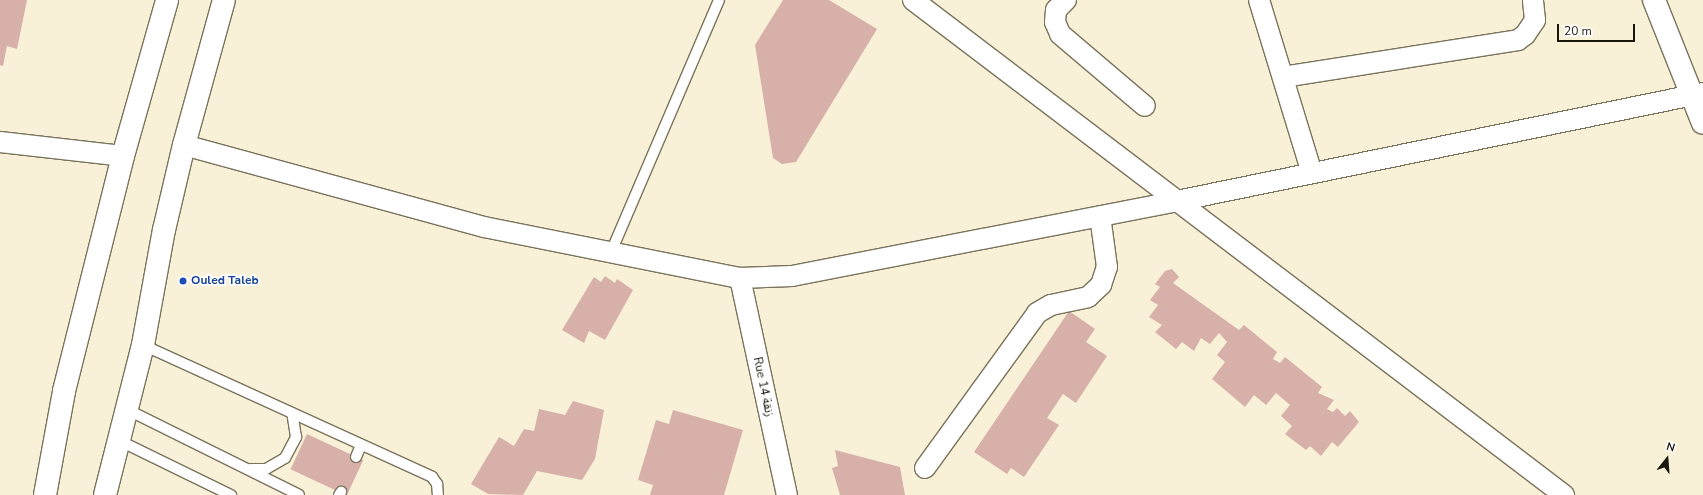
<!DOCTYPE html>
<meta charset="utf-8">
<style>
body{margin:0}
#map{position:relative;width:1703px;height:495px;overflow:hidden;background:#f9f1d7;font-family:"Nunito Sans","Noto Sans Arabic",sans-serif}
div>[style]{position:absolute}
.building>*{inset:0;background:#d6b0a9;transform-origin:0 0}
.roads{filter:drop-shadow(1px 0 #7a735c) drop-shadow(-1px 0 #7a735c) drop-shadow(0 1px #7a735c) drop-shadow(0 -1px #7a735c)}
.service>*{height:10px;margin:-5px;padding:0 5px;transform-origin:5px;border-radius:5px;background:#fff}
.minor>*{height:20px;margin:-10px;padding:0 10px;transform-origin:10px;border-radius:10px;background:#fff}
.tertiary>*{height:22px;margin:-11px;padding:0 11px;transform-origin:11px;border-radius:11px;background:#fff}
.primary>*{height:22px;margin:-11px;padding:0 11px;transform-origin:11px;border-radius:11px;background:#fff}
.dots>*{width:11px;height:11px;translate:-50% -50%;box-sizing:border-box;border:2px solid #fff;border-radius:50%}
span{translate:-50% -50%;white-space:nowrap;text-align:center;line-height:1.15;-webkit-text-stroke:3.5px #fff;paint-order:stroke}
.transit-label{font-size:12px;color:#164399;font-weight:700}
.left{translate:0 -50%;text-align:left}
.street-label{font-size:12px;color:#18160d}
.north{position:absolute;left:1647px;top:439px;width:40px;height:40px;-webkit-text-stroke:3px #fff;paint-order:stroke;rotate:17deg;font-size:11px;font-weight:700;line-height:16px;text-align:center;color:#18160d}
.north::after{content:'';display:block;margin:auto;width:14px;height:18px;background:#18160d;clip-path:polygon(50% 0,100% 100%,50% 72%,0 100%)}
.scale{position:absolute;left:1557px;top:24px;width:78px;height:18px;box-sizing:border-box;border:2px solid #18160d;border-top:0;padding-left:5px;font-size:12px;line-height:14px;white-space:nowrap;color:#18160d;-webkit-text-stroke:3px #fff;paint-order:stroke}
</style>
<div id="map">
<div class="building">
<i style="clip-path:polygon(0 0,27px 0,17px 49px,7px 46px,3px 66px,0 65px)"></i>
<i style="clip-path:polygon(783px 0,829px 0,877px 29px,796px 162px,782px 164px,773px 158px,755px 45px)"></i>
<i style="clip-path:polygon(1172px 269px,1179px 277px,1173px 283px,1239px 330px,1244px 325px,1277px 352px,1273px 359px,1280px 363px,1285px 357px,1322px 387px,1318px 393px,1334px 400px,1327px 409px,1333px 412px,1337px 408px,1345px 416px,1350px 411px,1359px 422px,1338px 447px,1332px 442px,1321px 456px,1310px 446px,1306px 450px,1285px 434px,1292px 426px,1281px 416px,1290px 405px,1276px 393px,1266px 405px,1254px 395px,1245px 407px,1212px 379px,1225px 362px,1217px 355px,1227px 342px,1219px 333px,1210px 344px,1201px 338px,1194px 351px,1182px 342px,1176px 349px,1155px 332px,1162px 325px,1149px 317px,1158px 305px,1150px 300px,1160px 287px,1155px 284px,1165px 271px)"></i>
<i style="clip-path:polygon(605px 276px,615px 283px,617px 279px,633px 290px,605px 340px,589px 331px,584px 343px,562px 330px,594px 277px,601px 282px)"></i>
<i style="clip-path:polygon(1069px 311px,1095px 329px,1086px 342px,1107px 356px,1076px 403px,1063px 394px,1047px 418px,1059px 425px,1024px 477px,1011px 468px,1007px 474px,974px 452px)"></i>
<i style="clip-path:polygon(573px 401px,604px 410px,595px 459px,582px 480px,537px 471px,523px 495px,488px 494px,471px 484px,499px 437px,514px 446px,524px 429px,534px 431px,539px 409px,565px 415px)"></i>
<i style="clip-path:polygon(673px 410px,743px 430px,724px 495px,650px 495px,653px 485px,638px 480px,656px 420px,669px 424px)"></i>
<i style="left:307px;top:434px;width:62px;height:39px;rotate:25deg"></i>
<i style="clip-path:polygon(835px 450px,900px 467px,905px 495px,840px 495px,832px 468px,838px 466px)"></i>
</div>
<div class="roads">
<div class="service">
<i style="left:611px;top:252px;width:274px;rotate:-66.8deg"></i>
<i style="left:143px;top:345px;width:318px;rotate:24.5deg"></i>
<i style="left:432px;top:477px;width:9px;rotate:54deg"></i>
<i style="left:437px;top:484px;width:11px;rotate:85deg"></i>
<i style="left:126px;top:409px;width:193px;rotate:26.4deg"></i>
<i style="left:118px;top:440px;width:126px;rotate:26deg"></i>
<i style="left:356px;top:457px;width:13px;rotate:-67deg"></i>
<i style="left:251px;top:469px;width:15px"></i>
<i style="left:266px;top:469px;width:22px;rotate:-30deg"></i>
<i style="left:285px;top:458px;width:24px;rotate:-62deg"></i>
<i style="left:296px;top:437px;width:24px;rotate:-99deg"></i>
<i style="left:339px;top:495px;width:4px;rotate:-56deg"></i>
</div>
<div class="minor">
<i style="left:913px;top:0;width:818px;rotate:37.25deg"></i>
<i style="left:1066px;top:0;width:14px;rotate:135deg"></i>
<i style="left:1056px;top:10px;width:12px;rotate:95deg"></i>
<i style="left:1055px;top:22px;width:13px;rotate:67deg"></i>
<i style="left:1060px;top:34px;width:111px;rotate:40.3deg"></i>
<i style="left:1259px;top:0;width:181px;rotate:73deg"></i>
<i style="left:1283px;top:77px;width:238px;rotate:-8.9deg"></i>
<i style="left:1518px;top:40px;width:9px;rotate:-36deg"></i>
<i style="left:1525px;top:35px;width:18px;rotate:-56deg"></i>
<i style="left:1535px;top:20px;width:20px;rotate:-96deg"></i>
<i style="left:0;top:142px;width:124px;rotate:6.5deg"></i>
<i style="left:184px;top:145px;width:311px;rotate:15.3deg"></i>
<i style="left:484px;top:227px;width:261px;rotate:11.3deg"></i>
<i style="left:740px;top:278px;width:52px;rotate:-2.2deg"></i>
<i style="left:792px;top:276px;width:392px;rotate:-11deg"></i>
<i style="left:1177px;top:201px;width:537px;rotate:-11.6deg"></i>
<i style="left:740px;top:278px;width:222px;rotate:77.8deg"></i>
<i style="left:925px;top:468px;width:191px;rotate:-54.1deg"></i>
<i style="left:1037px;top:313px;width:16px;rotate:-30deg"></i>
<i style="left:1051px;top:305px;width:38px;rotate:-12deg"></i>
<i style="left:1088px;top:297px;width:18px;rotate:-43deg"></i>
<i style="left:1101px;top:285px;width:19px;rotate:-72deg"></i>
<i style="left:1107px;top:267px;width:51px;rotate:-97.8deg"></i>
</div>
<div class="tertiary">
<i style="left:1654px;top:0;width:132px;rotate:68.3deg"></i>
</div>
<div class="primary">
<i style="left:45px;top:495px;width:106px;rotate:-79.6deg"></i>
<i style="left:64px;top:391px;width:242px;rotate:-75.9deg"></i>
<i style="left:123px;top:156px;width:162px;rotate:-74.2deg"></i>
<i style="left:105px;top:495px;width:155px;rotate:-75.8deg"></i>
<i style="left:143px;top:345px;width:117px;rotate:-79.7deg"></i>
<i style="left:164px;top:230px;width:87px;rotate:-76.8deg"></i>
<i style="left:184px;top:145px;width:150px;rotate:-74.6deg"></i>
</div>
</div>
<div class="dots">
<i style="left:183px;top:281px;background:#1a4fb4"></i>
</div>
<div class="transit-label">
<span class="left" style="left:191px;top:281px">Ouled Taleb</span>
</div>
<div class="street-label">
<span style="left:763px;top:387px;rotate:78deg">Rue 14 زنقة</span>
</div>
<div class="north">N</div>
<div class="scale">20 m</div>
</div>
